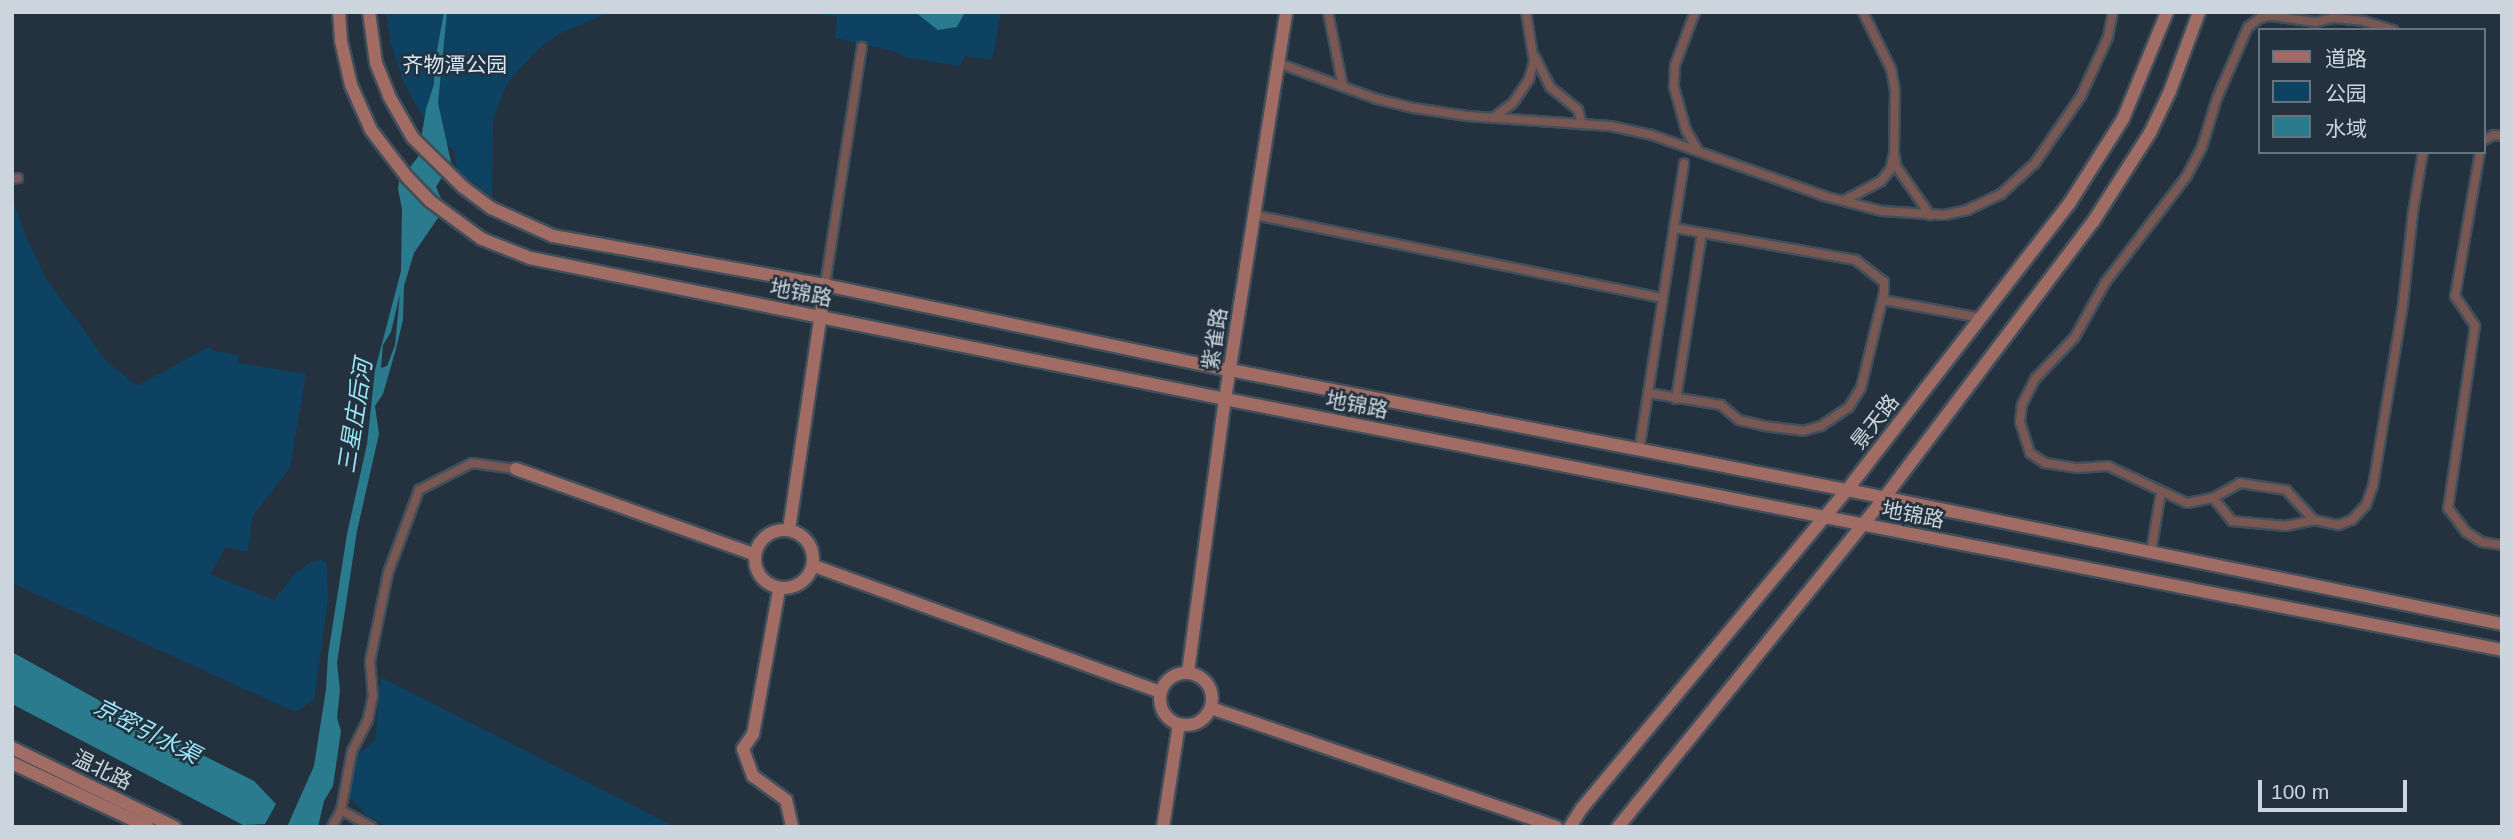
<!DOCTYPE html>
<meta charset="utf-8">
<style>
body{margin:0}
#map{position:relative;width:2514px;height:839px;overflow:hidden;background:#23323e;font-family:Arial,"Noto Sans SC",sans-serif}
div>[style]{position:absolute}
.green>*{inset:0;background:#0d4263}
.water>*{inset:0;background:#297b8d}
.roads{filter:drop-shadow(2px 0 #414f5b) drop-shadow(-2px 0 #414f5b) drop-shadow(0 2px #414f5b) drop-shadow(0 -2px #414f5b)}
.street>*{height:8px;margin:-4px;padding:0 4px;transform-origin:4px;border-radius:4px;background:#795752}
.secondary>*{height:12px;margin:-6px;padding:0 6px;transform-origin:6px;border-radius:6px;background:#a16c64}
.secondary>.ring{margin:-6px;padding:0;box-sizing:content-box;background:none;border:12px solid #a16c64;border-radius:50%}
span{translate:-50% -50%;white-space:nowrap;text-align:center;line-height:1.15;-webkit-text-stroke:5px #23323e;paint-order:stroke}
.park-label{font-size:21px;color:#d4e5f3}
.street-label{font-size:21px;color:#ccd5dd}
.water-label{font-size:23px;color:#9be7fa;font-style:italic}
.frame{position:absolute;inset:0;border:14px solid #ccd5dd;pointer-events:none}
.legend{position:absolute;left:2258px;top:28px;width:228px;height:126px;box-sizing:border-box;background:#23323e;border:2px solid #67737e;margin:0;padding:9px 12px;list-style:none;font-size:21px;color:#ccd5dd}
.legend li{display:flex;align-items:center;gap:14px;height:35px}
.legend b{width:35px;border:2px solid #67737e}
.scale{position:absolute;left:2258px;top:780px;width:149px;height:32px;box-sizing:border-box;border:4px solid #ccd5dd;border-top:0;padding-left:9px;font-size:21px;line-height:24px;white-space:nowrap;color:#ccd5dd;-webkit-text-stroke:5px #23323e;paint-order:stroke}
</style>
<div id="map">
<div class="green">
<i style="clip-path:polygon(386px 12px,610px 12px,557px 35px,536px 51px,508px 82px,493px 120px,492px 197px,457px 171px,455px 153px,421px 114px,403px 81px,391px 44px)"></i>
<i style="clip-path:polygon(809px 12px,1001px 12px,992px 60px,965px 56px,959px 66px,904px 57px,897px 52px,835px 38px,837px 17px)"></i>
<i style="clip-path:polygon(12px 197px,24px 232px,45px 277px,107px 362px,137px 386px,209px 347px,213px 351px,239px 355px,238px 363px,306px 374px,290px 468px,253px 515px,248px 552px,226px 547px,210px 574px,274px 600px,293px 576px,309px 563px,321px 560px,327px 564px,328px 598px,314px 700px,295px 712px,12px 583px)"></i>
<i style="clip-path:polygon(381px 677px,675px 827px,387px 827px,368px 816px,348px 796px,356px 756px,375px 740px)"></i>
</div>
<div class="water">
<i style="clip-path:polygon(evenodd,444px 12px,447px 12px,438px 103px,451px 162px,436px 187px,443px 203px,442px 212px,414px 253px,404px 286px,403px 320px,396px 349px,383px 394px,375px 406px,379px 434px,357px 531px,337px 663px,340px 690px,337px 718px,341px 731px,333px 786px,324px 801px,318px 827px,287px 827px,314px 766px,326px 689px,328px 655px,347px 534px,367px 444px,375px 370px,401px 271px,402px 209px,398px 189px,399px 181px,418px 157px,426px 109px,434px 84px,434px 67px,444px 12px,400px 294px,395px 345px,387px 366px,381px 368px,383px 345px,391px 332px,400px 294px)"></i>
<i style="clip-path:polygon(915px 12px,965px 12px,957px 27px,938px 30px)"></i>
<i style="clip-path:polygon(12px 652px,149px 728px,254px 781px,276px 804px,265px 824px,243px 825px,12px 704px)"></i>
</div>
<div class="roads">
<div class="street">
<i style="left:1328px;top:12px;width:76px;rotate:78.7deg"></i>
<i style="left:1695px;top:12px;width:57px;rotate:110.7deg"></i>
<i style="left:1675px;top:65px;width:22px;rotate:93deg"></i>
<i style="left:1674px;top:87px;width:45px;rotate:74.4deg"></i>
<i style="left:1686px;top:130px;width:24px;rotate:60deg"></i>
<i style="left:2393px;top:30px;width:30px;rotate:-163deg"></i>
<i style="left:2364px;top:21px;width:31px;rotate:-174deg"></i>
<i style="left:2333px;top:18px;width:18px;rotate:167deg"></i>
<i style="left:2315px;top:22px;width:43px;rotate:-172.1deg"></i>
<i style="left:2272px;top:16px;width:12px;rotate:171deg"></i>
<i style="left:2260px;top:18px;width:15px;rotate:143deg"></i>
<i style="left:2248px;top:27px;width:77px;rotate:113.6deg"></i>
<i style="left:2217px;top:98px;width:51px;rotate:107deg"></i>
<i style="left:2202px;top:147px;width:34px;rotate:118deg"></i>
<i style="left:2186px;top:177px;width:133px;rotate:127.4deg"></i>
<i style="left:2105px;top:283px;width:62px;rotate:119.1deg"></i>
<i style="left:2075px;top:337px;width:58px;rotate:133.6deg"></i>
<i style="left:2035px;top:379px;width:29px;rotate:117deg"></i>
<i style="left:2022px;top:405px;width:17px;rotate:97deg"></i>
<i style="left:2020px;top:422px;width:33px;rotate:72deg"></i>
<i style="left:2030px;top:453px;width:18px;rotate:34deg"></i>
<i style="left:2045px;top:463px;width:33px;rotate:9deg"></i>
<i style="left:2078px;top:468px;width:30px;rotate:-4deg"></i>
<i style="left:2108px;top:466px;width:87px;rotate:25.1deg"></i>
<i style="left:2187px;top:503px;width:26px;rotate:-11deg"></i>
<i style="left:2213px;top:498px;width:30px;rotate:50deg"></i>
<i style="left:2232px;top:521px;width:54px;rotate:5.3deg"></i>
<i style="left:2286px;top:526px;width:29px;rotate:-12deg"></i>
<i style="left:2314px;top:520px;width:25px;rotate:12deg"></i>
<i style="left:2338px;top:525px;width:15px;rotate:-20deg"></i>
<i style="left:2352px;top:520px;width:21px;rotate:-47deg"></i>
<i style="left:2366px;top:505px;width:20px;rotate:-70deg"></i>
<i style="left:2373px;top:486px;width:184px;rotate:-80.6deg"></i>
<i style="left:2403px;top:304px;width:93px;rotate:-83.8deg"></i>
<i style="left:2413px;top:212px;width:61px;rotate:-80.5deg"></i>
<i style="left:1535px;top:57px;width:34px;rotate:63deg"></i>
<i style="left:1550px;top:87px;width:36px;rotate:39deg"></i>
<i style="left:1578px;top:110px;width:15px;rotate:74deg"></i>
<i style="left:1278px;top:63px;width:105px;rotate:20deg"></i>
<i style="left:1377px;top:99px;width:38px;rotate:14deg"></i>
<i style="left:1414px;top:108px;width:54px;rotate:8.6deg"></i>
<i style="left:1467px;top:116px;width:143px;rotate:4deg"></i>
<i style="left:1610px;top:126px;width:40px;rotate:12deg"></i>
<i style="left:1649px;top:134px;width:186px;rotate:19.5deg"></i>
<i style="left:1824px;top:196px;width:60px;rotate:14.5deg"></i>
<i style="left:1882px;top:211px;width:62px;rotate:3.7deg"></i>
<i style="left:1944px;top:215px;width:24px;rotate:-12deg"></i>
<i style="left:1967px;top:210px;width:38px;rotate:-25deg"></i>
<i style="left:2001px;top:194px;width:46px;rotate:-42.4deg"></i>
<i style="left:2035px;top:163px;width:81px;rotate:-55.5deg"></i>
<i style="left:2081px;top:96px;width:65px;rotate:-65.4deg"></i>
<i style="left:2108px;top:37px;width:25px;rotate:-79deg"></i>
<i style="left:1493px;top:118px;width:25px;rotate:-37deg"></i>
<i style="left:1513px;top:103px;width:29px;rotate:-56deg"></i>
<i style="left:1529px;top:79px;width:18px;rotate:-74deg"></i>
<i style="left:1534px;top:62px;width:51px;rotate:-99.1deg"></i>
<i style="left:2484px;top:140px;width:11px;rotate:-27deg"></i>
<i style="left:2494px;top:135px;width:8px;rotate:7deg"></i>
<i style="left:2480px;top:152px;width:146px;rotate:99.8deg"></i>
<i style="left:2455px;top:296px;width:36px;rotate:56deg"></i>
<i style="left:2475px;top:326px;width:184px;rotate:98.4deg"></i>
<i style="left:2448px;top:508px;width:30px;rotate:53deg"></i>
<i style="left:2466px;top:532px;width:19px;rotate:32deg"></i>
<i style="left:2482px;top:542px;width:20px;rotate:9deg"></i>
<i style="left:1895px;top:157px;width:9px;rotate:84deg"></i>
<i style="left:1896px;top:166px;width:60px;rotate:55.2deg"></i>
<i style="left:12px;top:179px;width:6px;rotate:-9deg"></i>
<i style="left:1845px;top:200px;width:41px;rotate:-27.8deg"></i>
<i style="left:1881px;top:181px;width:14px;rotate:-51deg"></i>
<i style="left:1890px;top:170px;width:16px;rotate:-76deg"></i>
<i style="left:1894px;top:154px;width:63px;rotate:-89.1deg"></i>
<i style="left:1895px;top:91px;width:22px;rotate:-100deg"></i>
<i style="left:1891px;top:69px;width:64px;rotate:-116.2deg"></i>
<i style="left:1254px;top:215px;width:417px;rotate:11.5deg"></i>
<i style="left:825px;top:285px;width:241px;rotate:-81.2deg"></i>
<i style="left:1883px;top:300px;width:100px;rotate:10.4deg"></i>
<i style="left:1648px;top:393px;width:74px;rotate:9.3deg"></i>
<i style="left:1721px;top:405px;width:23px;rotate:40deg"></i>
<i style="left:1739px;top:420px;width:26px;rotate:13deg"></i>
<i style="left:1764px;top:426px;width:39px;rotate:7deg"></i>
<i style="left:1803px;top:431px;width:19px;rotate:-16deg"></i>
<i style="left:1821px;top:426px;width:34px;rotate:-34deg"></i>
<i style="left:1849px;top:407px;width:22px;rotate:-58deg"></i>
<i style="left:1861px;top:388px;width:98px;rotate:-76.4deg"></i>
<i style="left:1884px;top:293px;width:11px;rotate:-90deg"></i>
<i style="left:1884px;top:282px;width:36px;rotate:-142deg"></i>
<i style="left:1856px;top:260px;width:185px;rotate:-170deg"></i>
<i style="left:1676px;top:399px;width:168px;rotate:-81.1deg"></i>
<i style="left:1639px;top:451px;width:291px;rotate:-81.1deg"></i>
<i style="left:2213px;top:498px;width:31px;rotate:-29deg"></i>
<i style="left:2240px;top:483px;width:47px;rotate:8.7deg"></i>
<i style="left:2286px;top:490px;width:41px;rotate:47deg"></i>
<i style="left:2151px;top:552px;width:61px;rotate:-80.5deg"></i>
<i style="left:341px;top:810px;width:35px;rotate:29deg"></i>
<i style="left:332px;top:827px;width:19px;rotate:-62deg"></i>
<i style="left:341px;top:810px;width:60px;rotate:-79.4deg"></i>
<i style="left:352px;top:751px;width:36px;rotate:-63deg"></i>
<i style="left:368px;top:719px;width:24px;rotate:-78deg"></i>
<i style="left:373px;top:696px;width:35px;rotate:-95deg"></i>
<i style="left:370px;top:661px;width:90px;rotate:-78.4deg"></i>
<i style="left:388px;top:573px;width:89px;rotate:-69.5deg"></i>
<i style="left:419px;top:490px;width:59px;rotate:-27deg"></i>
<i style="left:472px;top:463px;width:44px;rotate:7.8deg"></i>
</div>
<div class="secondary">
<i style="left:339px;top:12px;width:29px;rotate:86deg"></i>
<i style="left:341px;top:41px;width:45px;rotate:77.2deg"></i>
<i style="left:351px;top:85px;width:49px;rotate:66deg"></i>
<i style="left:371px;top:130px;width:59px;rotate:52.5deg"></i>
<i style="left:407px;top:177px;width:33px;rotate:46deg"></i>
<i style="left:430px;top:201px;width:64px;rotate:36.2deg"></i>
<i style="left:482px;top:239px;width:52px;rotate:21.6deg"></i>
<i style="left:530px;top:258px;width:709px;rotate:11.47deg"></i>
<i style="left:1225px;top:399px;width:1301px;rotate:11.12deg"></i>
<i style="left:369px;top:12px;width:51px;rotate:82.2deg"></i>
<i style="left:376px;top:63px;width:35px;rotate:68deg"></i>
<i style="left:389px;top:96px;width:48px;rotate:60.3deg"></i>
<i style="left:413px;top:138px;width:70px;rotate:44.4deg"></i>
<i style="left:463px;top:187px;width:35px;rotate:37deg"></i>
<i style="left:491px;top:208px;width:68px;rotate:24.3deg"></i>
<i style="left:553px;top:236px;width:276px;rotate:10.2deg"></i>
<i style="left:825px;top:285px;width:414px;rotate:11.9deg"></i>
<i style="left:1230px;top:370px;width:629px;rotate:11.01deg"></i>
<i style="left:1847px;top:490px;width:669px;rotate:11.56deg"></i>
<i style="left:516px;top:469px;width:253px;rotate:19.7deg"></i>
<i style="left:789px;top:530px;width:248px;rotate:-81.6deg"></i>
<i class="ring" style="left:755px;top:530px;width:46px;height:46px"></i>
<i style="left:814px;top:566px;width:368px;rotate:20deg"></i>
<i style="left:779px;top:590px;width:146px;rotate:100.2deg"></i>
<i style="left:753px;top:734px;width:18px;rotate:124deg"></i>
<i style="left:743px;top:749px;width:29px;rotate:70deg"></i>
<i style="left:753px;top:776px;width:41px;rotate:36deg"></i>
<i style="left:786px;top:800px;width:28px;rotate:77deg"></i>
<i style="left:1188px;top:672px;width:275px;rotate:-82.3deg"></i>
<i style="left:1225px;top:399px;width:392px;rotate:-81deg"></i>
<i class="ring" style="left:1160px;top:673px;width:40px;height:40px"></i>
<i style="left:1211px;top:708px;width:365px;rotate:19deg"></i>
<i style="left:12px;top:748px;width:181px;rotate:25.9deg"></i>
<i style="left:12px;top:763px;width:150px;rotate:25.2deg"></i>
<i style="left:1163px;top:827px;width:104px;rotate:-81.2deg"></i>
<i style="left:1570px;top:827px;width:22px;rotate:-58deg"></i>
<i style="left:1582px;top:808px;width:414px;rotate:-50.2deg"></i>
<i style="left:1847px;top:490px;width:362px;rotate:-52.2deg"></i>
<i style="left:2069px;top:204px;width:101px;rotate:-57.6deg"></i>
<i style="left:2123px;top:119px;width:116px;rotate:-67.6deg"></i>
<i style="left:1618px;top:827px;width:423px;rotate:-51deg"></i>
<i style="left:1884px;top:498px;width:346px;rotate:-52.9deg"></i>
<i style="left:2093px;top:222px;width:106px;rotate:-57.4deg"></i>
<i style="left:2150px;top:133px;width:47px;rotate:-64.5deg"></i>
<i style="left:2170px;top:91px;width:84px;rotate:-69.8deg"></i>
</div>
</div>
<div class="park-label">
<span style="left:455px;top:65px">齐物潭公园</span>
</div>
<div class="street-label">
<span style="left:801px;top:293px;rotate:11deg">地锦路</span>
<span style="left:1215px;top:339px;rotate:-81deg">紫雀路</span>
<span style="left:1357px;top:405px;rotate:11deg">地锦路</span>
<span style="left:1875px;top:422px;rotate:-52deg">景天路</span>
<span style="left:1913px;top:515px;rotate:11deg">地锦路</span>
<span style="left:102px;top:770px;rotate:26deg">温北路</span>
</div>
<div class="water-label">
<span style="left:355px;top:416px;rotate:-81deg">三星庄后河</span>
<span style="left:147px;top:731px;rotate:27deg">京密引水渠</span>
</div>
<div class="frame"></div>
<ul class="legend">
<li><b style="height:9px;background:#a16c64"></b>道路</li>
<li><b style="height:19px;background:#0d4263"></b>公园</li>
<li><b style="height:19px;background:#297b8d"></b>水域</li>
</ul>
<div class="scale">100 m</div>
</div>
